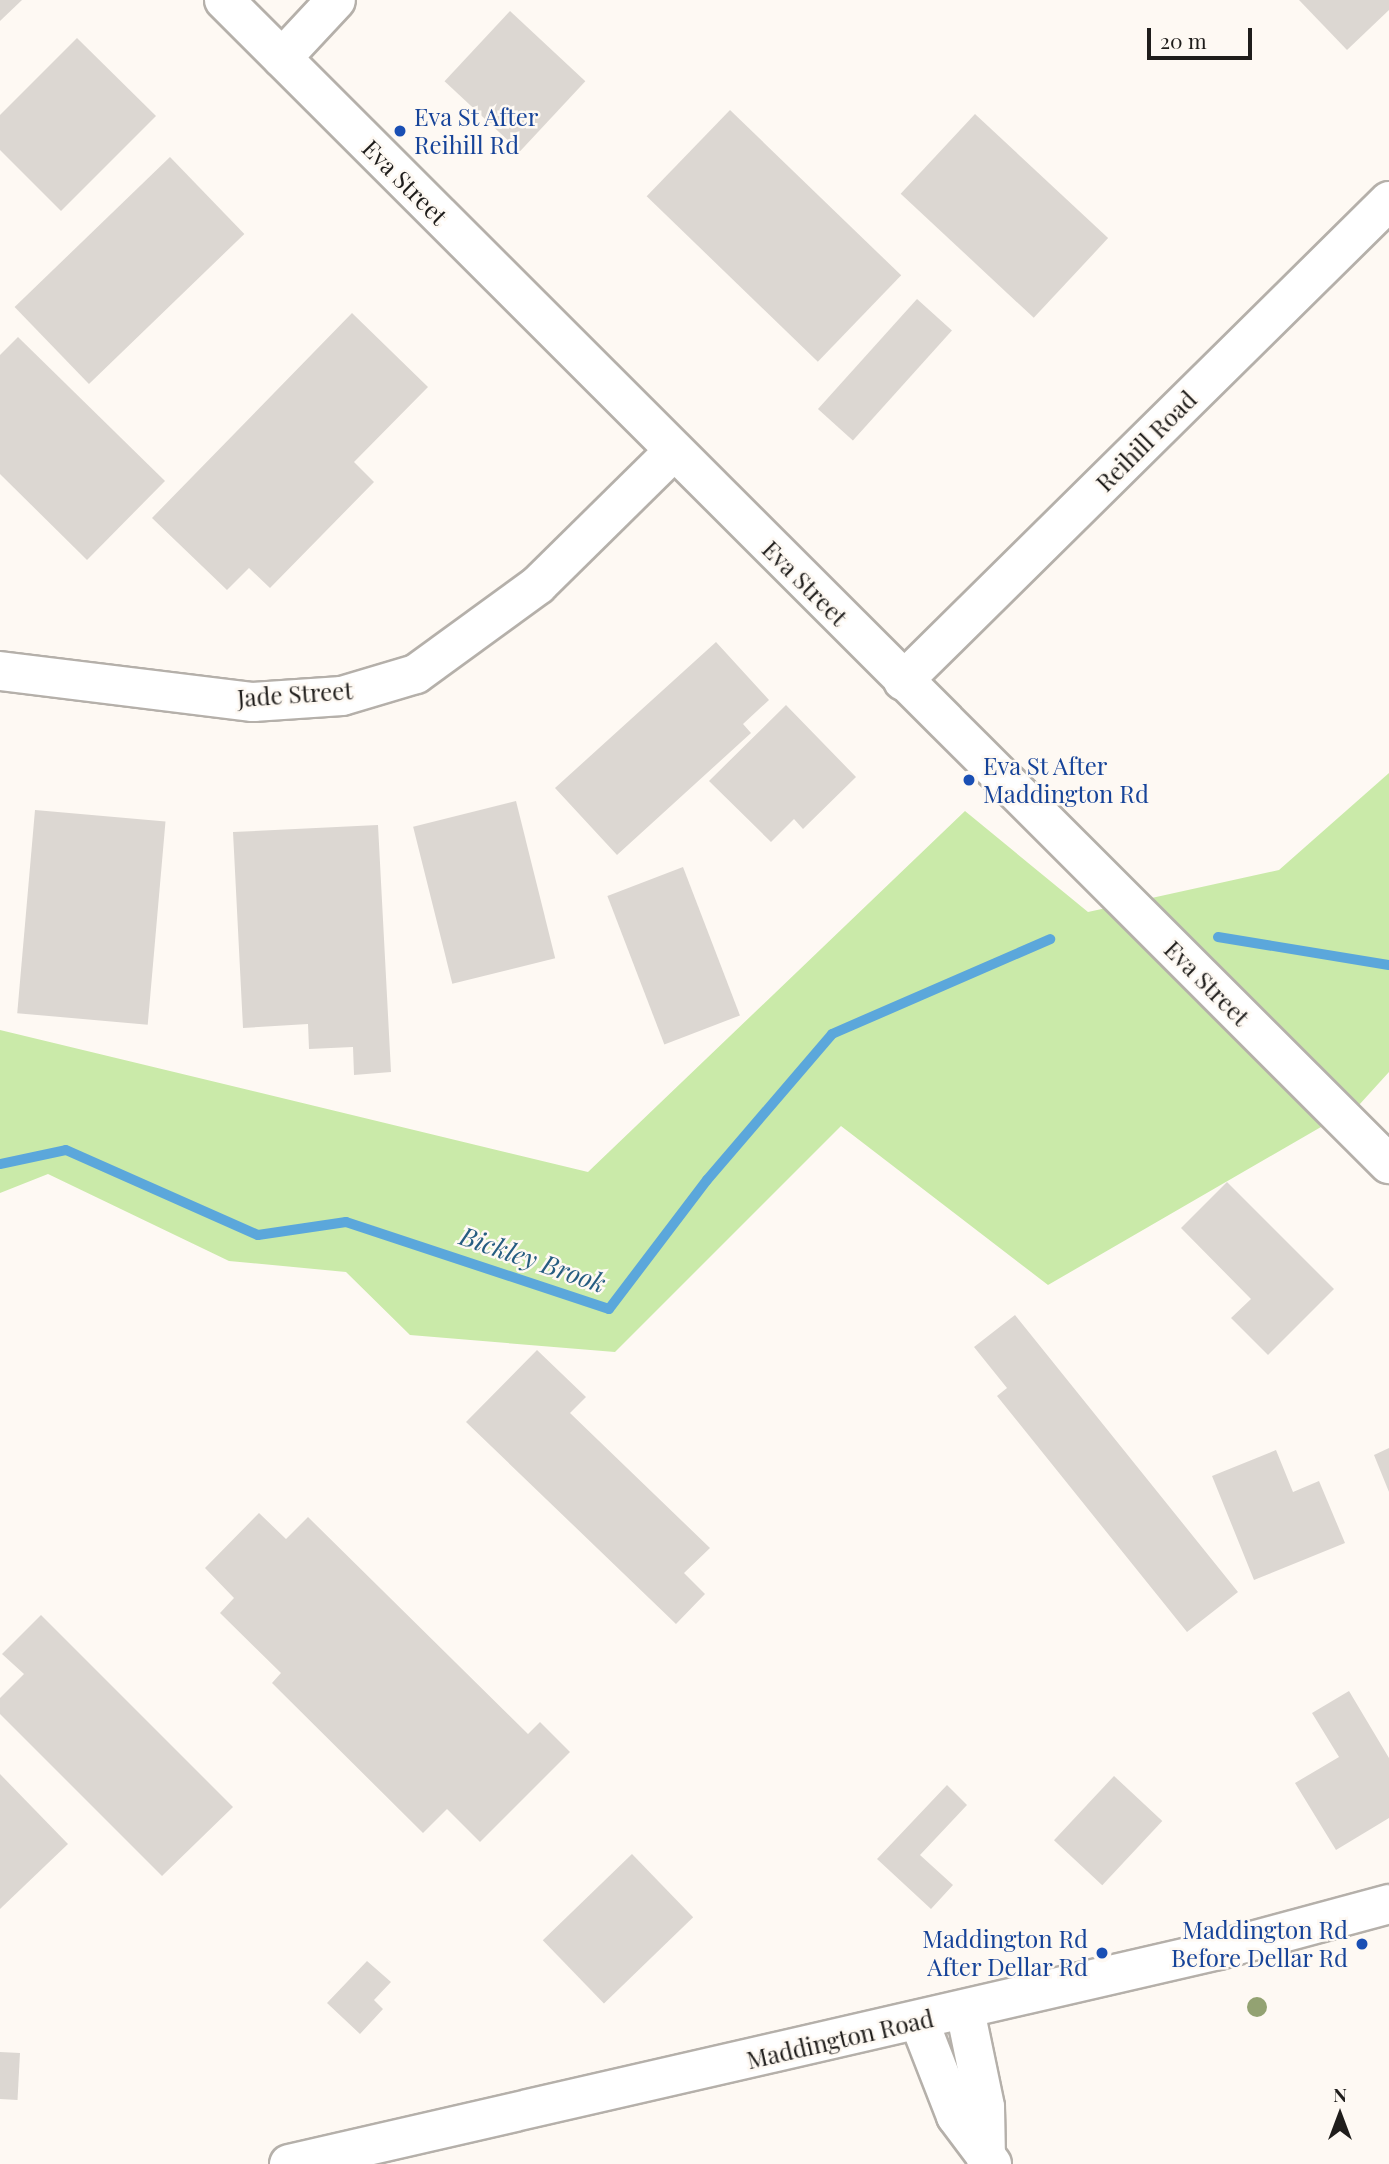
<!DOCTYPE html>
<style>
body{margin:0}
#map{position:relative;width:1389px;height:2164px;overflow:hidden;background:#fef9f3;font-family:"Playfair Display",serif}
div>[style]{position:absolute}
.green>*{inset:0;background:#caeaa9}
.stream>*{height:10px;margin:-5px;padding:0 5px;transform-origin:5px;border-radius:5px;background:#5ba7db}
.building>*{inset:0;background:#dcd7d2;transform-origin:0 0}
.roads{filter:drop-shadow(2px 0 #b5b0aa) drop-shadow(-2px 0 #b5b0aa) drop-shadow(0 2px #b5b0aa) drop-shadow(0 -2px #b5b0aa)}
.street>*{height:38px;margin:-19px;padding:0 19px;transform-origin:19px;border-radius:19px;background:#fff}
.secondary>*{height:38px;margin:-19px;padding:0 19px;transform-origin:19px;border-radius:19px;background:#fff}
.trees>*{width:20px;height:20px;margin:-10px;border-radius:50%;background:#93a272}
.dots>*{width:19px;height:19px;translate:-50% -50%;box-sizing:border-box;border:4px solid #fef9f3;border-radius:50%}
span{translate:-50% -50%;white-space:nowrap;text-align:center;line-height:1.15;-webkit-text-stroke:5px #fef9f3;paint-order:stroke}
.transit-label{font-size:24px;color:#164399}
.left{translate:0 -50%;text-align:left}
.right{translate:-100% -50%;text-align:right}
.street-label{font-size:24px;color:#1f1d1b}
.water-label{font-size:26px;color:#265d81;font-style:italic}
.north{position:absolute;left:1305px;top:2080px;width:70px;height:70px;-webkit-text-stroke:5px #fef9f3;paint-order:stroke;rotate:0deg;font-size:19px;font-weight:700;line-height:28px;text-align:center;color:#1f1d1b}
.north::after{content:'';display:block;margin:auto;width:24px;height:32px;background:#1f1d1b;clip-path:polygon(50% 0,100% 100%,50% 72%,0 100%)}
.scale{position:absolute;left:1147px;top:28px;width:105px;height:32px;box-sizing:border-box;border:4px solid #1f1d1b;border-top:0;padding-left:9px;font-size:21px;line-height:24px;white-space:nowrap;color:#1f1d1b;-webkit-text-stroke:5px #fef9f3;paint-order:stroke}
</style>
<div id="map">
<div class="green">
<i style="clip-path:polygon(1389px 773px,1389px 1072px,1359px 1105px,1048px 1285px,841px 1126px,615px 1352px,410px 1335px,346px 1272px,229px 1261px,48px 1174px,0 1193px,0 1030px,588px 1172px,965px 811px,1088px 912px,1279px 870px)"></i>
</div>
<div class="stream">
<i style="left:1218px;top:937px;width:173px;rotate:9.3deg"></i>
<i style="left:0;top:1164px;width:67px;rotate:-12deg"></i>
<i style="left:66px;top:1150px;width:210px;rotate:23.9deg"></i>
<i style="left:258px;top:1235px;width:89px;rotate:-8.4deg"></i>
<i style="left:346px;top:1222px;width:277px;rotate:18.3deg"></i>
<i style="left:609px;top:1309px;width:162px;rotate:-52.8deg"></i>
<i style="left:707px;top:1180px;width:192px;rotate:-49.4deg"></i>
<i style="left:832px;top:1034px;width:238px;rotate:-23.5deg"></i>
</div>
<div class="building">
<i style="clip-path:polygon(0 0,22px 0,0 21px)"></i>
<i style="clip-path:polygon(1299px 0,1389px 0,1389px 10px,1347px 50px)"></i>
<i style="left:510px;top:11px;width:103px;height:96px;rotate:43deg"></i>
<i style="clip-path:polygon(77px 38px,156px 116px,61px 211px,0 150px,0 115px)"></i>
<i style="left:730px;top:110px;width:238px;height:120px;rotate:44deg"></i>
<i style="left:975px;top:114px;width:182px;height:109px;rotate:43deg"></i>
<i style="left:170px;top:157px;width:107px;height:216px;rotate:46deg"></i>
<i style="left:917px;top:299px;width:47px;height:148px;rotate:42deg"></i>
<i style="clip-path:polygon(352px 313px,428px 387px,354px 462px,374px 482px,270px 588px,249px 568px,227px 590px,152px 518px)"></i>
<i style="clip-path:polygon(18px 337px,165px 481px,87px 560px,0 474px,0 355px)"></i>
<i style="clip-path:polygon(716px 642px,769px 700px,743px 724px,751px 733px,617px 855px,555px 788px)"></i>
<i style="clip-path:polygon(786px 705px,856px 777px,803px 829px,794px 819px,771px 842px,709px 781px)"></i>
<i style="left:516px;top:801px;width:162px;height:106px;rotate:76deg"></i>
<i style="left:35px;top:810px;width:131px;height:204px;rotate:5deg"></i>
<i style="clip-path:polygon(378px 825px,391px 1072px,354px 1075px,353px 1047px,309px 1049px,308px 1024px,243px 1028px,233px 832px)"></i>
<i style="left:683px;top:867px;width:159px;height:81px;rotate:69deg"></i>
<i style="clip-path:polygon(1227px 1182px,1334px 1289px,1268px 1355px,1231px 1318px,1251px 1299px,1181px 1228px)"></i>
<i style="clip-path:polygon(1015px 1315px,1238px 1592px,1187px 1632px,997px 1396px,1007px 1388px,974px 1347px)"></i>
<i style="clip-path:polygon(537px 1350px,586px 1397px,570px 1413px,710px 1548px,684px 1573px,705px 1594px,676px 1624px,466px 1422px)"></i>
<i style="clip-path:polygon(1389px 1448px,1389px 1492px,1374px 1455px)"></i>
<i style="clip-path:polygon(1276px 1450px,1293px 1492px,1319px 1481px,1345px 1543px,1254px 1580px,1212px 1476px)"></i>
<i style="clip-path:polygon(259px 1513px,286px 1539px,308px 1517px,528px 1734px,540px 1722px,570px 1752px,480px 1842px,447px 1809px,423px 1833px,272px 1683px,281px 1673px,220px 1613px,234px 1598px,205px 1568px)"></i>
<i style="clip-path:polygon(41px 1615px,233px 1807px,162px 1876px,0 1714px,0 1698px,24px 1674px,2px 1654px)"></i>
<i style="clip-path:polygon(1349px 1691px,1389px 1758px,1389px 1818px,1336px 1850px,1295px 1783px,1339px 1757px,1312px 1713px)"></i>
<i style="clip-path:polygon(0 1774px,68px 1844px,0 1909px)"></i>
<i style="left:1114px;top:1776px;width:66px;height:88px;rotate:43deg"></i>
<i style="clip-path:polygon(947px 1785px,967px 1805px,920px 1855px,953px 1885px,931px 1909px,877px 1859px)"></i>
<i style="left:632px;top:1854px;width:88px;height:124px;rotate:46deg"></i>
<i style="clip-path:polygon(367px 1961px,391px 1982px,374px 2000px,383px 2009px,360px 2034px,327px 2003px)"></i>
<i style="left:0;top:2052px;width:20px;height:47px;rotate:3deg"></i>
</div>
<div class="roads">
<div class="street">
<i style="left:224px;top:0;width:1647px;rotate:44.98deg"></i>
<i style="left:282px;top:58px;width:79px;rotate:-47deg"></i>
<i style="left:0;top:671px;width:255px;rotate:7deg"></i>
<i style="left:253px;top:702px;width:89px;rotate:-3.9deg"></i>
<i style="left:342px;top:696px;width:77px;rotate:-16.6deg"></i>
<i style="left:416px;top:674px;width:151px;rotate:-36.1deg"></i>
<i style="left:538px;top:585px;width:190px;rotate:-44.6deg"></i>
<i style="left:903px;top:681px;width:683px;rotate:-44.64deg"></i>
</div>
<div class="secondary">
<i style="left:965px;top:2010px;width:99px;rotate:78.3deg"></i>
<i style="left:985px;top:2107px;width:52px;rotate:88.9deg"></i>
<i style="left:919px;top:2021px;width:102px;rotate:68.7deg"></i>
<i style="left:956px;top:2116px;width:60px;rotate:53.1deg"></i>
<i style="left:289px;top:2164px;width:954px;rotate:-12.96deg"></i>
<i style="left:1219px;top:1950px;width:176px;rotate:-15.1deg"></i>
</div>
</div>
<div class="trees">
<i style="left:1257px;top:2007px"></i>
</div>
<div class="dots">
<i style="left:400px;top:131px;background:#1a4fb4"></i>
<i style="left:969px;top:780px;background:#1a4fb4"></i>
<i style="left:1362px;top:1944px;background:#1a4fb4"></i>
<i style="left:1102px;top:1953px;background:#1a4fb4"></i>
</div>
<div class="transit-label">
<span class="left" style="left:414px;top:131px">Eva St After<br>Reihill Rd</span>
<span class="left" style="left:983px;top:780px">Eva St After<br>Maddington Rd</span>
<span class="right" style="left:1348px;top:1944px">Maddington Rd<br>Before Dellar Rd</span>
<span class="right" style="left:1088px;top:1953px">Maddington Rd<br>After Dellar Rd</span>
</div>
<div class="street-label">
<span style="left:405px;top:182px;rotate:45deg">Eva Street</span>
<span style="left:1146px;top:441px;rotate:-45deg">Reihill Road</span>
<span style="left:805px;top:583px;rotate:45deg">Eva Street</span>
<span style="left:295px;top:694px;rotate:-4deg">Jade Street</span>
<span style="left:1207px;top:983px;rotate:45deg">Eva Street</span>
<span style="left:840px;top:2039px;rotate:-13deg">Maddington Road</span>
</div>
<div class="water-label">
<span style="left:533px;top:1259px;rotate:19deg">Bickley Brook</span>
</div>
<div class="north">N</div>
<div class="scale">20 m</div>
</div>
